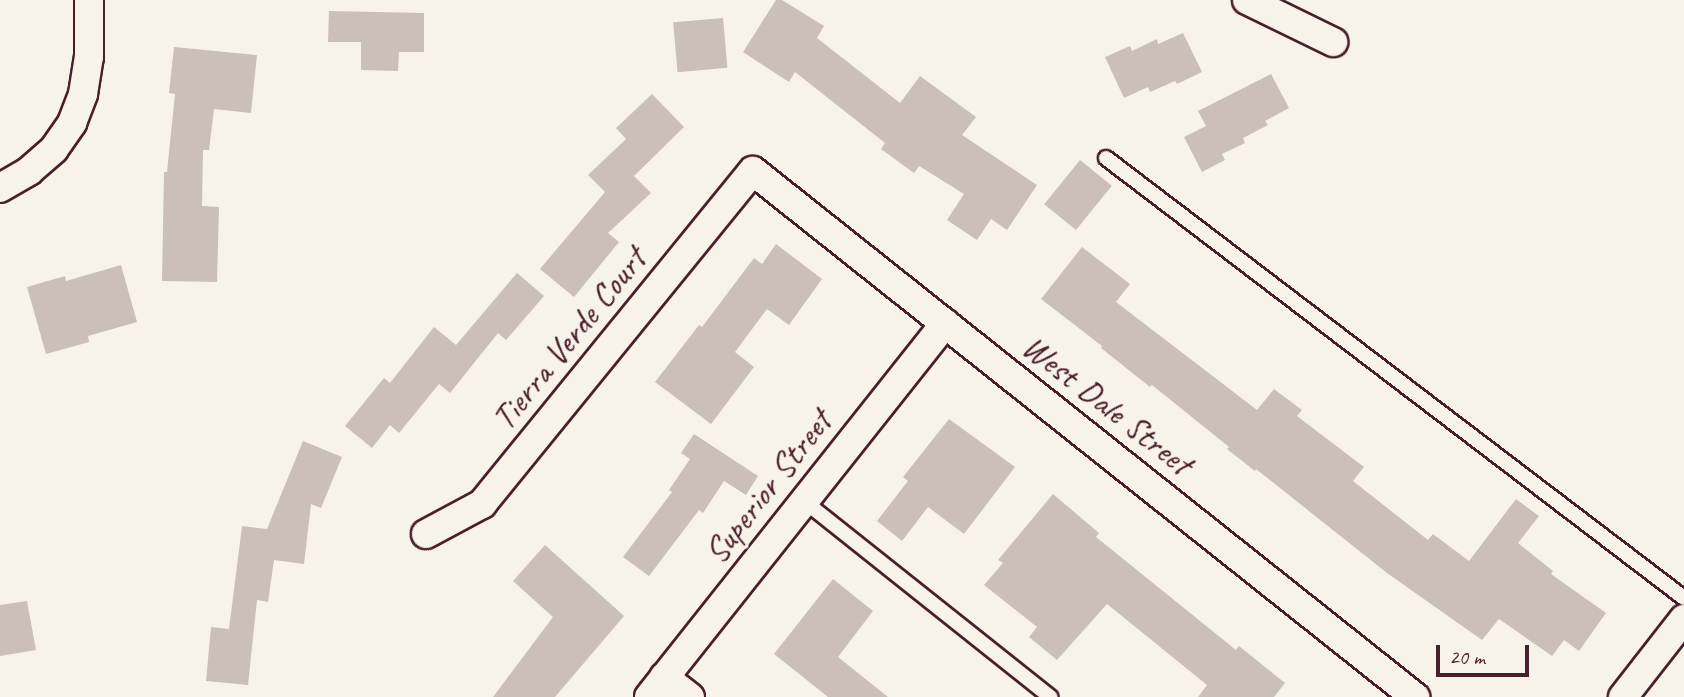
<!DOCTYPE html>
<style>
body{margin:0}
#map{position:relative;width:1684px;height:697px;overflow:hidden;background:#f7f3e8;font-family:Caveat,sans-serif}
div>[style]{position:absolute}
.building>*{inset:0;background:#ccbfb9;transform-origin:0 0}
.roads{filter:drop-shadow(2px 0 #4a1f2b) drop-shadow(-2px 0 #4a1f2b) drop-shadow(0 2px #4a1f2b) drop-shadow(0 -2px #4a1f2b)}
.lane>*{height:14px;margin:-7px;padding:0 7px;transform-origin:7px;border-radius:7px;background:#f7f3e8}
.street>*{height:28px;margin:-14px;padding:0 14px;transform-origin:14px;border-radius:14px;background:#f7f3e8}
span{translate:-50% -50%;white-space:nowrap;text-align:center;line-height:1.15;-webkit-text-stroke:7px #f7f3e8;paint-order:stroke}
.street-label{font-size:35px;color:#4a1f2b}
.scale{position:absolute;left:1436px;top:645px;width:93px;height:32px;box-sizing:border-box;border:4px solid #4a1f2b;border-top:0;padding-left:9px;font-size:21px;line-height:24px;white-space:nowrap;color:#4a1f2b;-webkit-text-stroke:5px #f7f3e8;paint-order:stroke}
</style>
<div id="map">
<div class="building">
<i style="clip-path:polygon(776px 0,782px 0,824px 26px,817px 38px,900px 103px,920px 76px,976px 117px,962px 135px,1037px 185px,1007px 230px,991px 219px,977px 240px,947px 220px,964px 194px,919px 166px,914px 173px,881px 149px,885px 143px,795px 72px,789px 82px,743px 52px)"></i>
<i style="clip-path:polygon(329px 11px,424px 13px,424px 52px,399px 52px,398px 71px,361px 70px,361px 42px,328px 42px)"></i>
<i style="left:723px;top:18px;width:50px;height:50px;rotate:85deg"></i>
<i style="clip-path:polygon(1183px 33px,1202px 72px,1177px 84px,1175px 81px,1150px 92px,1148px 87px,1124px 98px,1105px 57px,1130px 46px,1132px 51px,1157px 39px,1158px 44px)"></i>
<i style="clip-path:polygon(174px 47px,257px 55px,251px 113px,214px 109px,209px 150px,203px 150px,202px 206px,219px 207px,217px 282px,162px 281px,164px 172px,167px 172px,175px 94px,169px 93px)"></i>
<i style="clip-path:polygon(1271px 74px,1289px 108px,1265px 121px,1268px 125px,1243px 138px,1245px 143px,1222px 154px,1225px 160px,1202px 172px,1184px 137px,1206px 126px,1198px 111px)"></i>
<i style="clip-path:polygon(652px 94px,684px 127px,634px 176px,651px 193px,608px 233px,619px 242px,574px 297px,540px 269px,605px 192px,588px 175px,626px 139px,616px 128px)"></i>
<i style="left:1080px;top:160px;width:41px;height:57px;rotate:39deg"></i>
<i style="clip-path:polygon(776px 244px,822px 279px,789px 325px,767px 309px,735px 352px,754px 367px,711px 424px,655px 382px,699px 325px,702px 327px,754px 258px,762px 264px)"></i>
<i style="clip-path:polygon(1082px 247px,1130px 284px,1116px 302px,1257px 410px,1274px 389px,1302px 410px,1297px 416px,1364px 467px,1353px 481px,1428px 540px,1433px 534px,1469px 561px,1516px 499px,1539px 516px,1518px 543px,1553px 571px,1551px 574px,1606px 613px,1579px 651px,1564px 640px,1552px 656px,1499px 619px,1482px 640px,1387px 573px,1256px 469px,1255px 471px,1227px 449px,1229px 447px,1152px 385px,1150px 387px,1101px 348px,1102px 346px,1041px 299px)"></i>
<i style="clip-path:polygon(121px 265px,137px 322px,88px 336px,89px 342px,46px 354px,27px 287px,65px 276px,66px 281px)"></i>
<i style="clip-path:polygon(517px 273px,544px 296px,506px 340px,498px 333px,450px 393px,439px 384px,399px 433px,390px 425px,372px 448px,345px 426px,384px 378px,390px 383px,434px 327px,456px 345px)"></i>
<i style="clip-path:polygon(949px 419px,1015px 467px,964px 534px,928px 507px,902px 541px,877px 521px,908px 481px,903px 477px)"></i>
<i style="clip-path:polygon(694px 434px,758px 476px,746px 495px,724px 481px,703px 513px,699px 510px,649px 576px,623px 557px,672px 492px,669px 490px,690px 459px,681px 453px)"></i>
<i style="clip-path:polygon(303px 441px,342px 457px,321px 508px,311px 504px,304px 564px,274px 560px,268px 602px,257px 600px,248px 685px,206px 681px,211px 627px,229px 629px,242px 526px,267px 529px)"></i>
<i style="clip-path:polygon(1053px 494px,1099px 533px,1096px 537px,1236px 650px,1239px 646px,1285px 683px,1274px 697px,1198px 697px,1207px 685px,1107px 604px,1057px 660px,1029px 637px,1037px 627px,984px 585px,1003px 563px,998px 560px)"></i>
<i style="clip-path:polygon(545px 545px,624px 616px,555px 697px,493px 697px,553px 617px,513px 581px)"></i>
<i style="clip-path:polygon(833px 579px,873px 611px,838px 657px,888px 697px,828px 697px,774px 654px)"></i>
<i style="clip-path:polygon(27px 601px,36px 650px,0 656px,0 605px)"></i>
</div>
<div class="roads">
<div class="lane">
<i style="left:1106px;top:158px;width:726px;rotate:37.28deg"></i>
<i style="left:804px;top:501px;width:315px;rotate:38.5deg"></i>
</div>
<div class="street">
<i style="left:1247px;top:0;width:96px;rotate:26deg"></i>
<i style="left:0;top:188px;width:34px;rotate:-30deg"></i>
<i style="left:29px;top:171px;width:33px;rotate:-41deg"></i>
<i style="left:54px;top:149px;width:32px;rotate:-55deg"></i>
<i style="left:72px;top:123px;width:31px;rotate:-69deg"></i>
<i style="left:83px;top:94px;width:37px;rotate:-81deg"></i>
<i style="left:89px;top:57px;width:57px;rotate:-90deg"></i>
<i style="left:426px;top:534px;width:64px;rotate:-28.2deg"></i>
<i style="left:482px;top:504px;width:429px;rotate:-50.9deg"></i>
<i style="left:753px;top:171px;width:846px;rotate:38.47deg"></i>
<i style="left:664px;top:677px;width:33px;rotate:38deg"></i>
<i style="left:649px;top:697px;width:477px;rotate:-51.6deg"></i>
<i style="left:1623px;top:697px;width:99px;rotate:-52deg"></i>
</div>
</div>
<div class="street-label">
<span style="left:569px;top:339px;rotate:-51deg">Tierra Verde Court</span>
<span style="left:1107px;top:405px;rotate:38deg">West Dale Street</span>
<span style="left:768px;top:487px;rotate:-52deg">Superior Street</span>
</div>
<div class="scale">20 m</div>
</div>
